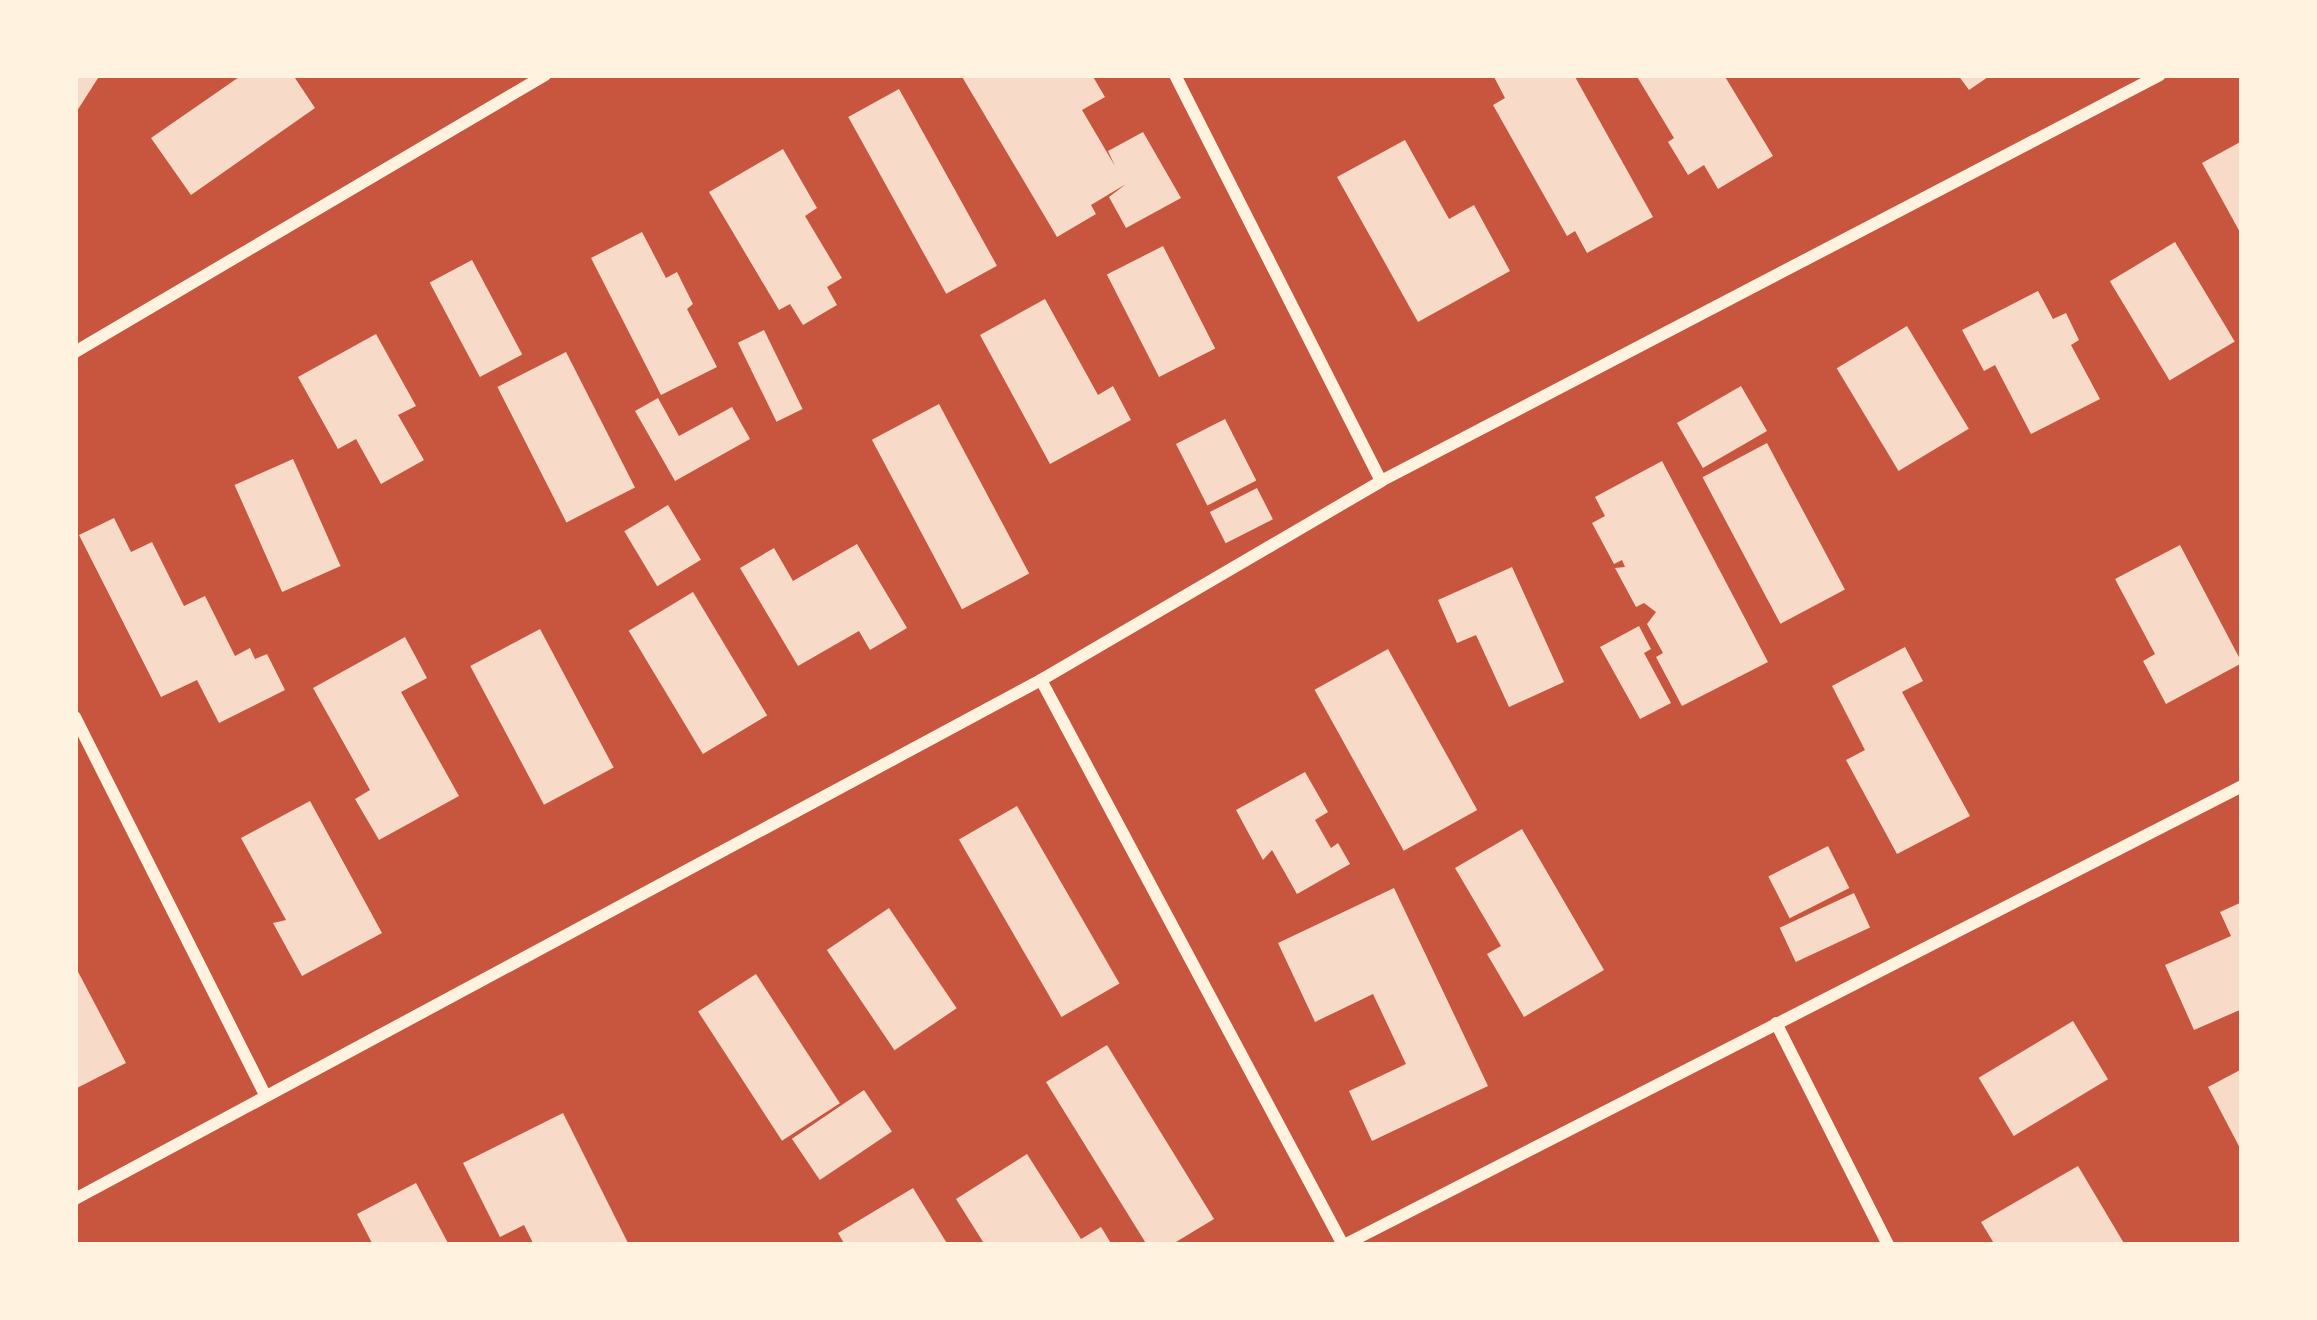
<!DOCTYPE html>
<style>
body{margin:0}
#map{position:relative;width:2317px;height:1320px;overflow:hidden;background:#c8553d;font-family:"Public Sans",sans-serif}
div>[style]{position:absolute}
.building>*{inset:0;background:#f7dbc8;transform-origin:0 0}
.minor>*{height:12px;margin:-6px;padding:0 6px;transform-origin:6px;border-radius:6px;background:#fff3e0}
span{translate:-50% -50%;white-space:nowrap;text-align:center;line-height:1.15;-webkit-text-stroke:9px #fff3e0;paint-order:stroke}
.frame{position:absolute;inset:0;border:78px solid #fff3e0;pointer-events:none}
</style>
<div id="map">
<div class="building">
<i style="clip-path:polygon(75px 75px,100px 75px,75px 114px)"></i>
<i style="clip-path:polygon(242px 75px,293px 75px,315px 108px,191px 195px,151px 138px)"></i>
<i style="clip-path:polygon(961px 75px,1092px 75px,1105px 97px,1082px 110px,1115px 166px,1108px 151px,1143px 132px,1181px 198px,1126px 228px,1109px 197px,1126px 184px,1091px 205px,1096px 214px,1057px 237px)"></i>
<i style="clip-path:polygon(1493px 75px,1574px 75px,1653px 217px,1587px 253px,1575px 231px,1567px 236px,1493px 105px,1505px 98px)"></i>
<i style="clip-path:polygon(1636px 75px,1724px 75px,1773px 156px,1718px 189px,1704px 165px,1688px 175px,1668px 142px,1674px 138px)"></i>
<i style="clip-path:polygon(1958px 75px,1991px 75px,1969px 90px)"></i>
<i style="left:899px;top:89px;width:202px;height:58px;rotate:61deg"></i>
<i style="clip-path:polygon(1405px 140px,1449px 219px,1474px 205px,1510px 271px,1418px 322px,1337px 177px)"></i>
<i style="clip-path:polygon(2242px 141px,2242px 236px,2202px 163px)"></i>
<i style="clip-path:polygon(783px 149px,817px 208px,805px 216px,842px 278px,827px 287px,837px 305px,803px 325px,790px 304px,779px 310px,709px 192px)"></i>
<i style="clip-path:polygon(642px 232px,666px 278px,677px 272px,693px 304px,687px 309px,717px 367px,661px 395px,591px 258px)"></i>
<i style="left:2175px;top:242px;width:116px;height:76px;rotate:59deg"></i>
<i style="left:1163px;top:246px;width:115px;height:63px;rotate:63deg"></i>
<i style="left:472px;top:260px;width:107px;height:48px;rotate:62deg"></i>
<i style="clip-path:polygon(2038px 291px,2053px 319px,2066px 313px,2079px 340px,2071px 345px,2100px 399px,2031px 434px,1995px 365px,1984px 371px,1962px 330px)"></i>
<i style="clip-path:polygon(1045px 299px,1098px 395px,1113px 386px,1131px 420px,1050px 464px,980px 335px)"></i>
<i style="left:1907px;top:326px;width:120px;height:82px;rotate:59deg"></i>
<i style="left:764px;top:330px;width:88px;height:29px;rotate:64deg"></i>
<i style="clip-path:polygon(376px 334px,416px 406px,398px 415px,424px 460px,381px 484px,356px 439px,338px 449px,298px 377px)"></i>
<i style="left:566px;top:352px;width:152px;height:77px;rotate:63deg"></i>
<i style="left:1741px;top:386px;width:52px;height:74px;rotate:60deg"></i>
<i style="clip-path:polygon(658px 398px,679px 436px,732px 407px,750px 439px,675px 481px,635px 411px)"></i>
<i style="left:939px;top:404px;width:192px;height:76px;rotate:62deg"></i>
<i style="left:1225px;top:419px;width:69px;height:55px;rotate:63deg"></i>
<i style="left:1767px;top:443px;width:166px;height:73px;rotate:62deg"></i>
<i style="left:293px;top:459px;width:117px;height:64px;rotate:66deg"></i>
<i style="clip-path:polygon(1662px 461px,1768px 662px,1682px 706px,1656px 657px,1663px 653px,1647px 624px,1656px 612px,1644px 603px,1636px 607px,1615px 568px,1625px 567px,1622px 560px,1614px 564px,1592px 523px,1605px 516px,1595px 497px)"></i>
<i style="left:1257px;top:488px;width:35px;height:53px;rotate:63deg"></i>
<i style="left:668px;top:505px;width:64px;height:51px;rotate:59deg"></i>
<i style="clip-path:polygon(114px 518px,131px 552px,152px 542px,184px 606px,205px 596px,235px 656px,250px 648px,255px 659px,267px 654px,285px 690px,219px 723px,197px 680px,161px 697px,79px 535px)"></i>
<i style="clip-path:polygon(857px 544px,907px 628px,870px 650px,859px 631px,798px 666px,740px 568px,774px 548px,793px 581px)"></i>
<i style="clip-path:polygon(2180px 545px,2242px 663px,2166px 704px,2143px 661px,2155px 654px,2115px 579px)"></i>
<i style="clip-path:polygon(1512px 567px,1564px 682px,1509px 707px,1476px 635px,1457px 643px,1438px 600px)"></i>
<i style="left:693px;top:592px;width:144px;height:75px;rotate:59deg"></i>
<i style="clip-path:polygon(1639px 626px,1651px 649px,1644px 653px,1671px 703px,1640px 719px,1600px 647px)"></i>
<i style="left:540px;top:629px;width:157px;height:79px;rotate:62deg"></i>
<i style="clip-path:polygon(405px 637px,427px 678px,401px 692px,459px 796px,379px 840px,355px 799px,370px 790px,313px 688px)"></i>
<i style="clip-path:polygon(1905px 647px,1923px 681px,1902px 692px,1970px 816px,1897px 854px,1846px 760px,1865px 750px,1832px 686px)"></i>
<i style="left:1388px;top:649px;width:184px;height:84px;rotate:61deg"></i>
<i style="clip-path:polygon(1305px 772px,1328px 812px,1315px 820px,1331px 848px,1338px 843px,1350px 864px,1297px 894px,1272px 850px,1263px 860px,1236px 810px)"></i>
<i style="clip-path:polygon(310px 801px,382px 933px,302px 976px,273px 923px,286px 920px,241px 838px)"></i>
<i style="left:1017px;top:806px;width:205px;height:67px;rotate:60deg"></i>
<i style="clip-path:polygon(1522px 829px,1604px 970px,1524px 1017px,1487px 954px,1501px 946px,1455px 868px)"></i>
<i style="left:1828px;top:846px;width:47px;height:67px;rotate:63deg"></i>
<i style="clip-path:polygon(1394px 888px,1488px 1086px,1372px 1141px,1349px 1091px,1406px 1064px,1373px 994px,1315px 1022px,1278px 943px)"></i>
<i style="left:1854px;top:893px;width:38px;height:82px;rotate:65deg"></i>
<i style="clip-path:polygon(2242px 902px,2242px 1009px,2194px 1030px,2165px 965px,2231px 936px,2220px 912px)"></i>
<i style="left:889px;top:908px;width:121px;height:75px;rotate:56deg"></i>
<i style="clip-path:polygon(75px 966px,126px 1063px,75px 1089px)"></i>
<i style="left:756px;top:974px;width:154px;height:69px;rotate:57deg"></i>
<i style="left:2073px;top:1021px;width:68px;height:110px;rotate:59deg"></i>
<i style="clip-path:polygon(1107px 1045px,1214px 1219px,1171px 1245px,1147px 1245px,1046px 1082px)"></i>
<i style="clip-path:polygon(2242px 1069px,2242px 1152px,2208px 1087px)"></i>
<i style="left:864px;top:1090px;width:50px;height:87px;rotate:56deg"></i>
<i style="clip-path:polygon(563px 1113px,629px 1245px,534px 1245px,524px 1225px,500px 1237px,463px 1163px)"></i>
<i style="clip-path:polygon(1027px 1154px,1081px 1239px,1101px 1227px,1112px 1245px,985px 1245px,956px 1199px)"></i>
<i style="clip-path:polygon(2078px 1166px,2125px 1245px,1995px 1245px,1981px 1222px)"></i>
<i style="clip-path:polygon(416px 1183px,449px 1245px,373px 1245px,357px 1214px)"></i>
<i style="clip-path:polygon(913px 1188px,948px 1245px,845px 1245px,838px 1233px)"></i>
</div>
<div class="minor">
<i style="left:1175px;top:75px;width:455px;rotate:63.1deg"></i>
<i style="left:75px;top:352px;width:546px;rotate:-30.51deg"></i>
<i style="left:1041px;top:680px;width:641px;rotate:61.87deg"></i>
<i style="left:75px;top:717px;width:424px;rotate:63.3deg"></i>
<i style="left:1776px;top:1023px;width:249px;rotate:63.2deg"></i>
<i style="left:75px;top:1199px;width:1097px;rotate:-28.25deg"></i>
<i style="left:1041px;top:680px;width:394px;rotate:-30.3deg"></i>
<i style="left:1381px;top:481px;width:878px;rotate:-27.53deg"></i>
<i style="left:1344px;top:1245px;width:1009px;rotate:-27.07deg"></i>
</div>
<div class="frame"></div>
</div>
